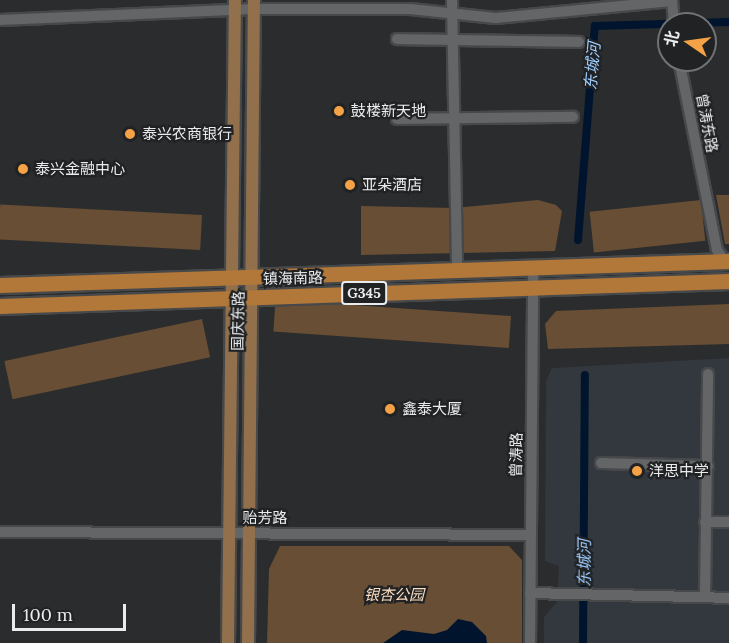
<!DOCTYPE html>
<meta charset="utf-8">
<style>
body{margin:0}
#map{position:relative;width:729px;height:643px;overflow:hidden;background:#2a2c2e;font-family:Lora,"Noto Sans SC",serif}
div>[style]{position:absolute}
.built>*{inset:0;background:#32383e}
.green>*{inset:0;background:#684e34;transform-origin:0 0}
.water>*{inset:0;background:#00152d}
.canal>*{height:8px;margin:-4px;padding:0 4px;transform-origin:4px;border-radius:4px;background:#00152d}
.roads{filter:drop-shadow(2px 0 #47484a) drop-shadow(-2px 0 #47484a) drop-shadow(0 2px #47484a) drop-shadow(0 -2px #47484a)}
.minor>*{height:10px;margin:-5px;padding:0 5px;transform-origin:5px;border-radius:5px;background:#636567}
.major>*{height:12px;margin:-6px;padding:0 6px;transform-origin:6px;border-radius:6px;background:#92704b}
.highway>*{height:15px;margin:-7.5px;padding:0 7.5px;transform-origin:7.5px;border-radius:7.5px;background:#b27839}
.dots>*{width:16px;height:16px;translate:-50% -50%;box-sizing:border-box;border:3px solid #202224;border-radius:50%}
span{translate:-50% -50%;white-space:nowrap;text-align:center;line-height:1.15;-webkit-text-stroke:4.5px #202224;paint-order:stroke}
.shield-label span{padding:2px 4px;background:#202224;border:2px solid;border-radius:4px;-webkit-text-stroke-width:0}
.shield-label{font-size:14px;color:#eaebed;font-weight:700}
.poi-label{font-size:15px;color:#eaebed}
.left{translate:0 -50%;text-align:left}
.street-label{font-size:15px;color:#eaebed}
.park-label{font-size:15px;color:#fbdcbf;font-style:italic}
.water-label{font-size:16px;color:#9eccfe;font-style:italic}
.north{position:absolute;left:657px;top:12px;width:60px;height:60px;box-sizing:border-box;background:#202224;border:2px solid #717274;border-radius:50%;rotate:283deg;font-size:16px;font-weight:700;line-height:24px;text-align:center;color:#eaebed}
.north::after{content:'';display:block;margin:auto;width:21px;height:27px;background:#f5a246;clip-path:polygon(50% 0,100% 100%,50% 72%,0 100%)}
.scale{position:absolute;left:12px;top:604px;width:114px;height:27px;box-sizing:border-box;border:3px solid #eaebed;border-top:0;padding-left:8px;font-size:18px;line-height:21px;white-space:nowrap;color:#eaebed;-webkit-text-stroke:4px #202224;paint-order:stroke}
</style>
<div id="map">
<div class="built">
<i style="clip-path:polygon(729px 358px,729px 643px,544px 643px,544px 617px,557px 602px,559px 566px,545px 561px,546px 381px,552px 368px)"></i>
</div>
<div class="green">
<i style="clip-path:polygon(716px 195px,729px 195px,729px 244px,725px 244px)"></i>
<i style="clip-path:polygon(538px 200px,556px 205px,562px 211px,555px 251px,361px 255px,361px 206px,454px 208px)"></i>
<i style="left:701px;top:200px;width:41px;height:112px;rotate:84deg"></i>
<i style="left:202px;top:215px;width:35px;height:202px;rotate:93deg"></i>
<i style="clip-path:polygon(729px 304px,729px 344px,548px 349px,545px 324px,556px 311px)"></i>
<i style="left:511px;top:316px;width:32px;height:236px;rotate:94deg"></i>
<i style="left:202px;top:319px;width:39px;height:202px;rotate:78deg"></i>
<i style="clip-path:polygon(280px 546px,509px 546px,522px 560px,522px 643px,267px 643px,269px 569px)"></i>
</div>
<div class="water">
<i style="clip-path:polygon(458px 619px,472px 622px,486px 636px,487px 643px,383px 643px,402px 630px,434px 634px,447px 630px)"></i>
</div>
<div class="canal">
<i style="left:578px;top:240px;width:215px;rotate:-85.5deg"></i>
<i style="left:595px;top:26px;width:134px;rotate:-1.7deg"></i>
<i style="left:583px;top:643px;width:268px;rotate:-89.6deg"></i>
</div>
<div class="roads">
<div class="minor">
<i style="left:452px;top:0;width:270px;rotate:88.9deg"></i>
<i style="left:672px;top:0;width:24px;rotate:85deg"></i>
<i style="left:0;top:20px;width:254px;rotate:-2.5deg"></i>
<i style="left:254px;top:9px;width:156px"></i>
<i style="left:410px;top:9px;width:86px;rotate:6deg"></i>
<i style="left:496px;top:18px;width:177px;rotate:-5.5deg"></i>
<i style="left:397px;top:39px;width:182px;rotate:0.9deg"></i>
<i style="left:679px;top:60px;width:194px;rotate:78.7deg"></i>
<i style="left:717px;top:250px;width:14px;rotate:56deg"></i>
<i style="left:397px;top:119px;width:176px;rotate:-0.7deg"></i>
<i style="left:601px;top:463px;width:107px;rotate:1.6deg"></i>
<i style="left:705px;top:522px;width:24px"></i>
<i style="left:0;top:532px;width:530px;rotate:0.32deg"></i>
<i style="left:530px;top:593px;width:199px;rotate:1.4deg"></i>
<i style="left:705px;top:596px;width:222px;rotate:-89.2deg"></i>
<i style="left:530px;top:643px;width:375px;rotate:-89.5deg"></i>
</div>
<div class="major">
<i style="left:228px;top:643px;width:643px;rotate:-89.38deg"></i>
<i style="left:248px;top:643px;width:643px;rotate:-89.47deg"></i>
</div>
<div class="highway">
<i style="left:0;top:285px;width:729px;rotate:-1.89deg"></i>
<i style="left:0;top:306px;width:729px;rotate:-1.96deg"></i>
</div>
</div>
<div class="dots">
<i style="left:339px;top:111px;background:#f5a246"></i>
<i style="left:130px;top:134px;background:#f5a246"></i>
<i style="left:23px;top:169px;background:#f5a246"></i>
<i style="left:350px;top:185px;background:#f5a246"></i>
<i style="left:390px;top:409px;background:#f5a246"></i>
<i style="left:637px;top:471px;background:#f5a246"></i>
</div>
<div class="shield-label">
<span style="left:364px;top:293px">G345</span>
</div>
<div class="poi-label">
<span class="left" style="left:351px;top:111px">鼓楼新天地</span>
<span class="left" style="left:142px;top:134px">泰兴农商银行</span>
<span class="left" style="left:35px;top:169px">泰兴金融中心</span>
<span class="left" style="left:362px;top:185px">亚朵酒店</span>
<span class="left" style="left:402px;top:409px">鑫泰大厦</span>
<span class="left" style="left:649px;top:471px">洋思中学</span>
</div>
<div class="street-label">
<span style="left:707px;top:123px;rotate:79deg">曾涛东路</span>
<span style="left:293px;top:278px;rotate:-1deg">镇海南路</span>
<span style="left:238px;top:321px;rotate:-89deg">国庆东路</span>
<span style="left:516px;top:455px;rotate:-89deg">曾涛路</span>
<span style="left:265px;top:518px">贻芳路</span>
</div>
<div class="park-label">
<span style="left:394px;top:595px">银杏公园</span>
</div>
<div class="water-label">
<span style="left:592px;top:66px;rotate:-85deg">东城河</span>
<span style="left:584px;top:563px;rotate:-90deg">东城河</span>
</div>
<div class="north">北</div>
<div class="scale">100 m</div>
</div>
